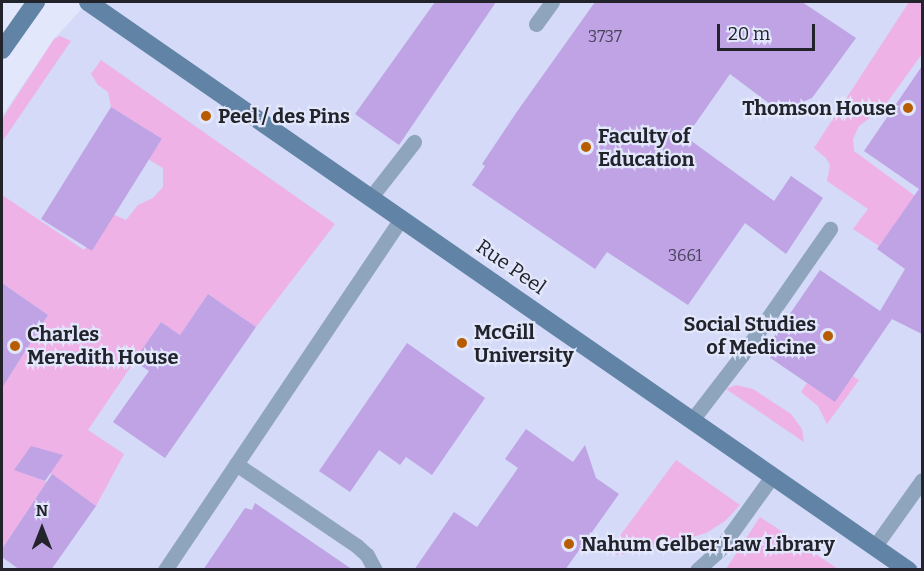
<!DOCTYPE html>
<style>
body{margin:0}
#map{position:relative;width:924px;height:571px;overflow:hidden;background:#e2e7fc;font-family:Bitter,serif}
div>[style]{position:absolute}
.built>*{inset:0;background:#d4daf7}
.green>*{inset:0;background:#eeb2e6}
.building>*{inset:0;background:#bfa3e5;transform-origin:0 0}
.lane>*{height:15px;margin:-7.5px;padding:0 7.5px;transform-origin:7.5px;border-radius:7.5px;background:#8ea5bd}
.secondary>*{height:18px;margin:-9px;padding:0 9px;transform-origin:9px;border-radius:9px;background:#6184a6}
.dots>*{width:16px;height:16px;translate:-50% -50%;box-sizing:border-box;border:3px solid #e2e7fc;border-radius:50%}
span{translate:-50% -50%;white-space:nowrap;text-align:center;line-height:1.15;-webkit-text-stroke:4.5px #e2e7fc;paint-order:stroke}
.number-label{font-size:16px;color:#49435a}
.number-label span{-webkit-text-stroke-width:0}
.poi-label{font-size:20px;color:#22232b;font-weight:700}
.right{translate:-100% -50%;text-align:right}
.left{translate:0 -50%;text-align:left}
.street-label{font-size:20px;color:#22232b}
.frame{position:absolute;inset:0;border:3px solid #22232b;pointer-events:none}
.north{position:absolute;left:12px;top:499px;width:60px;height:60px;-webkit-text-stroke:4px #e2e7fc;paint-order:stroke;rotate:0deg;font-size:16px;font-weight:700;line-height:24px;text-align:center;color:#22232b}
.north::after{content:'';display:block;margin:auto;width:21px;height:27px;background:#22232b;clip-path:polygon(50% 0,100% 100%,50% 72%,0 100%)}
.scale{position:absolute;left:717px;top:24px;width:98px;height:27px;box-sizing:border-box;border:3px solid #22232b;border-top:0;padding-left:8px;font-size:18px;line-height:21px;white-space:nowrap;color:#22232b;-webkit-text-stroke:4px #e2e7fc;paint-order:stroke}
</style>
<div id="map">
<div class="built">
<i style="clip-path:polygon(88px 2px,922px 2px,922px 569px,2px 570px,2px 116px,54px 39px)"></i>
</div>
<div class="green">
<i style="clip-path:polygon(909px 2px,922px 2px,922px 54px,883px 108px,859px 126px,853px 139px,854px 151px,922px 201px,922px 248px,893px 227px,879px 246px,853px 229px,868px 209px,827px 181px,830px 165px,826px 158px,814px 148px)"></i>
<i style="clip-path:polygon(60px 36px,71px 41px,2px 142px,2px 119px,54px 39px)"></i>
<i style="clip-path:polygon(101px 60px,335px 224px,256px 327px,208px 294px,180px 335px,161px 322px,88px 430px,124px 454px,96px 506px,50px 473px,62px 455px,15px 470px,47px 482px,2px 549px,2px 376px,7px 380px,48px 315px,2px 283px,2px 195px,84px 250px,110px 213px,126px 220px,138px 205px,153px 198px,163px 187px,163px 168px,148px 159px,162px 139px,111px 107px,108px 92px,98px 85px,91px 74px)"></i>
<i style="clip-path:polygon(853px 376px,859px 380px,827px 424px,818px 406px,801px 392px,807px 383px,835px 401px)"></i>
<i style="clip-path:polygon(736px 385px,753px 389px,791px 414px,802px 429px,804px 442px,726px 389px)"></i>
<i style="clip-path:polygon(676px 460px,740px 505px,725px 521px,706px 533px,669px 544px,618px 555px,608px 552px)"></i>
<i style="clip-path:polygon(760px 517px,838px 569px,726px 569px)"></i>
</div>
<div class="building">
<i style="clip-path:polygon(435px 2px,496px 2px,399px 145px,355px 114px)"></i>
<i style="clip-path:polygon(595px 2px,802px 2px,856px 38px,812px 98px,784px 110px,778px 110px,730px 74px,686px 137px,774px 201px,791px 176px,823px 198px,786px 254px,745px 223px,688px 305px,607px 252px,595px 269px,472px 185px,485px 166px,482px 164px,516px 113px)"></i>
<i style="clip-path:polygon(922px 66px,922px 334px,892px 319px,835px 402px,763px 353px,820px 270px,880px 311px,905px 269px,877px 249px,919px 189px,864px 151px)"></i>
<i style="left:111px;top:107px;width:60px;height:132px;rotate:32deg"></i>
<i style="clip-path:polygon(2px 283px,48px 315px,2px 388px)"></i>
<i style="clip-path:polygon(208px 294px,256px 327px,165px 458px,113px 422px,149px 371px,134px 361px,161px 322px,180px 335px)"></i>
<i style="clip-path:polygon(407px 343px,485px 398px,432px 475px,406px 457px,400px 465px,379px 450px,350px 492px,319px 471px)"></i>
<i style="clip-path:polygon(526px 429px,573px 462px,585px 445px,596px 478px,619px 494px,565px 570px,414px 570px,454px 512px,477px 527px,518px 468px,505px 459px)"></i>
<i style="clip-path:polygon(31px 446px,63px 455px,45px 481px,14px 470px)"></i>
<i style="clip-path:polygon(52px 474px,96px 506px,51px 570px,20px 570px,2px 557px,2px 549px)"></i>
<i style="clip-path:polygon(255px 503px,353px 570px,203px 570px,245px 508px,252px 510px)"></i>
</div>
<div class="lane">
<i style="left:536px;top:24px;width:27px;rotate:-54deg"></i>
<i style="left:371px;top:197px;width:70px;rotate:-52deg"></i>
<i style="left:692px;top:420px;width:82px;rotate:-52.4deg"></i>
<i style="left:742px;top:355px;width:154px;rotate:-55.1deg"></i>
<i style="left:236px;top:464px;width:146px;rotate:34.1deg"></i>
<i style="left:357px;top:546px;width:13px;rotate:42deg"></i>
<i style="left:367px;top:555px;width:17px;rotate:62deg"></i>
<i style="left:875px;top:546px;width:81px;rotate:-54.5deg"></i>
<i style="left:165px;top:570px;width:423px;rotate:-56.1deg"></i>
<i style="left:697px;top:570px;width:30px;rotate:-42deg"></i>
<i style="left:719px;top:550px;width:92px;rotate:-54.2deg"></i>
</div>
<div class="secondary">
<i style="left:88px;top:2px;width:998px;rotate:34.71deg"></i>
<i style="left:2px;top:50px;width:59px;rotate:-54.7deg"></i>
</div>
<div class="dots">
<i style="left:908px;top:108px;background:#b85c02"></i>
<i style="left:206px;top:116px;background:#b85c02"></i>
<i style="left:586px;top:147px;background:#b85c02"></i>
<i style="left:828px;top:336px;background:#b85c02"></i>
<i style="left:462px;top:343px;background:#b85c02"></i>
<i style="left:15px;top:346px;background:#b85c02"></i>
<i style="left:569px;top:544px;background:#b85c02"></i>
</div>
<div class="number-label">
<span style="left:605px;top:37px">3737</span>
<span style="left:685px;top:256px">3661</span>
</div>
<div class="poi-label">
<span class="right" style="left:896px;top:108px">Thomson House</span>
<span class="left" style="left:218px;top:116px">Peel / des Pins</span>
<span class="left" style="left:598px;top:148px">Faculty of<br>Education</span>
<span class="right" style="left:816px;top:336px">Social Studies<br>of Medicine</span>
<span class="left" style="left:474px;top:344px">McGill<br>University</span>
<span class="left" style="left:27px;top:346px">Charles<br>Meredith House</span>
<span class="left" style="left:581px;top:544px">Nahum Gelber Law Library</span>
</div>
<div class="street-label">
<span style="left:511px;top:267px;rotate:35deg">Rue Peel</span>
</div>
<div class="frame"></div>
<div class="north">N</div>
<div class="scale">20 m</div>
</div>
